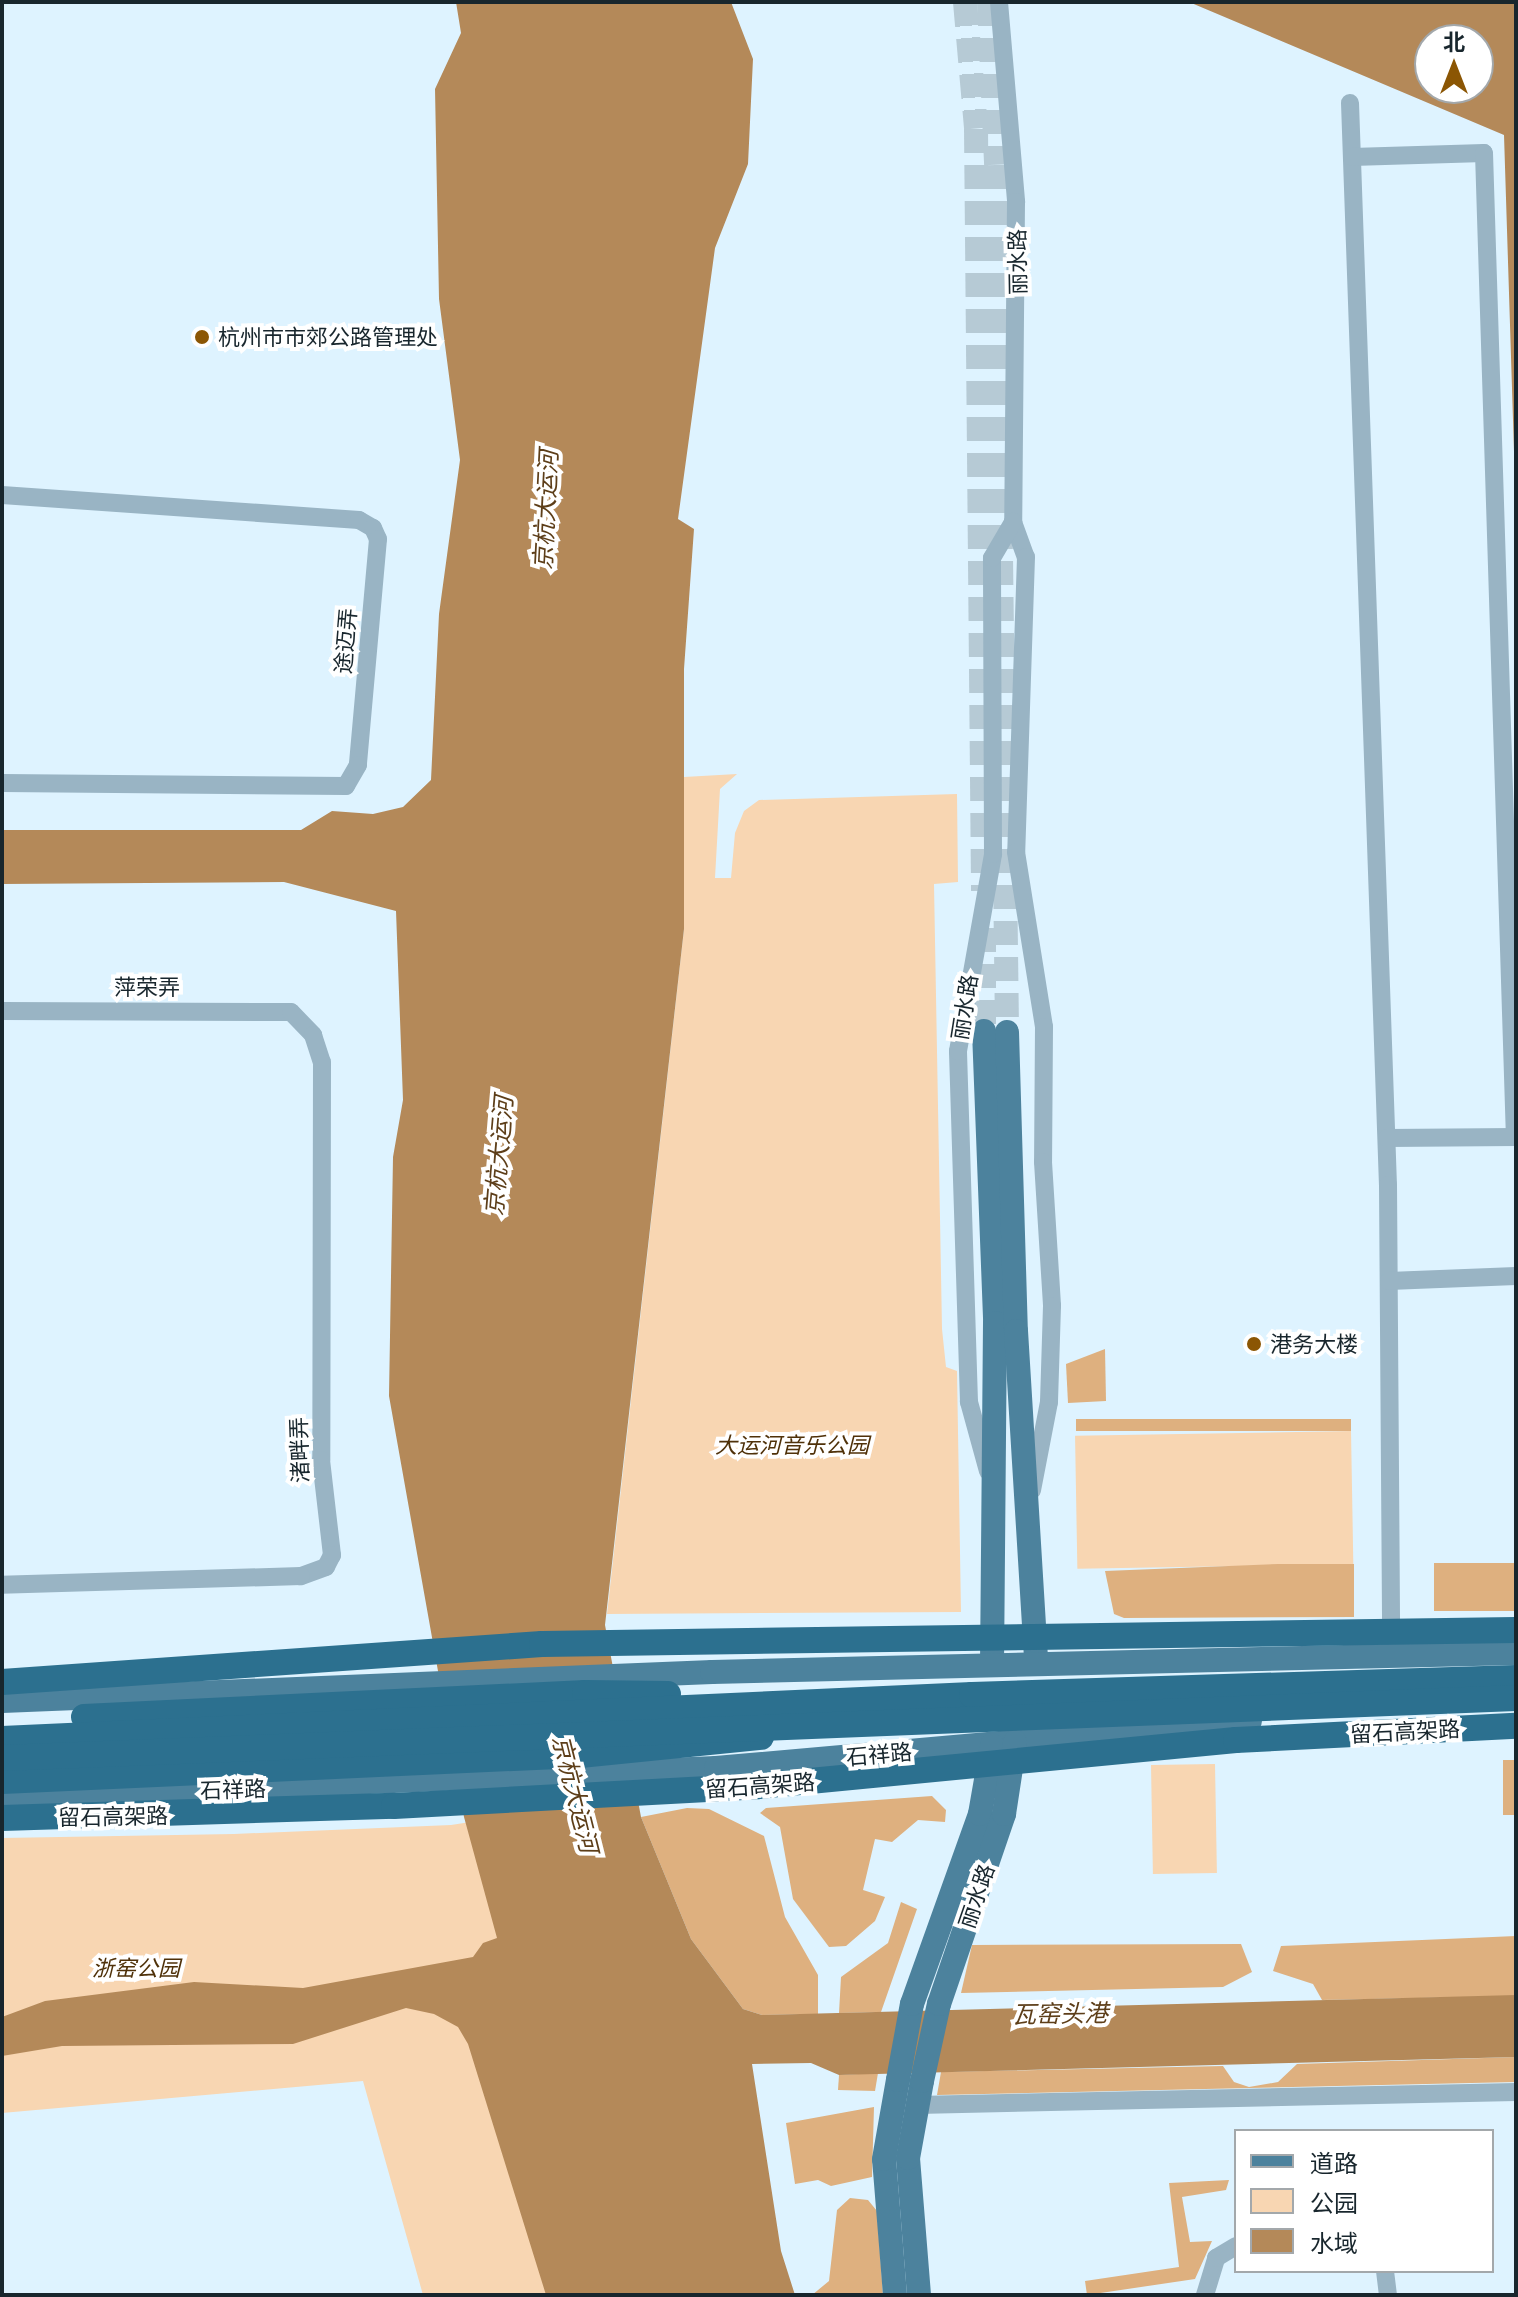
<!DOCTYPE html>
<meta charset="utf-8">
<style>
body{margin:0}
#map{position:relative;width:1518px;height:2297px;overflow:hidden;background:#def3ff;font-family:"IBM Plex Serif","Noto Sans SC",serif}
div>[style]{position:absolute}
.green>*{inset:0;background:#f8d6b2;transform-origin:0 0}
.forest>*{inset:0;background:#deb07f;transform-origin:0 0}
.water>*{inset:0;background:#b48959}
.major-tunnel>*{height:24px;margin-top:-12px;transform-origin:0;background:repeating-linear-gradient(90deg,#b6cad5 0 24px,transparent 0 36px)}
.minor>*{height:18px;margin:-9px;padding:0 9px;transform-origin:9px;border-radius:9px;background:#99b4c4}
.major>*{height:24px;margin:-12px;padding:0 12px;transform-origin:12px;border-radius:12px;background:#4c829d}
.highway>*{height:26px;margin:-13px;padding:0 13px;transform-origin:13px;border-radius:13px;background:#2c708f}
.highway-bridge>*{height:26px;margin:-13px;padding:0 13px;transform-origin:13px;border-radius:13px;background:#2c708f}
.dots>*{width:22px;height:22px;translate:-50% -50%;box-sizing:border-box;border:4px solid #fff;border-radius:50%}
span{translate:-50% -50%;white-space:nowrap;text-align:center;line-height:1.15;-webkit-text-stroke:8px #fff;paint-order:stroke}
.street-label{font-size:22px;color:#18262d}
.poi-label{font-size:22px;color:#18262d}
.left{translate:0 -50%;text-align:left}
.park-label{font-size:22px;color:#4f3109;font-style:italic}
.water-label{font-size:24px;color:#5d3e19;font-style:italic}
.frame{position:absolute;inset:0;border:4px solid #18262d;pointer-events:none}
.legend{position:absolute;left:1234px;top:2129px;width:260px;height:144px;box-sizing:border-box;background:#fff;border:2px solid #a3a8ab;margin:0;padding:10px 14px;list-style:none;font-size:24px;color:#18262d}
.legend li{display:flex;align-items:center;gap:16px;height:40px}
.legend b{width:40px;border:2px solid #a3a8ab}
.north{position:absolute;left:1414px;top:24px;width:80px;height:80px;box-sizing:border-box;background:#fff;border:2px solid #a3a8ab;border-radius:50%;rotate:0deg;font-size:22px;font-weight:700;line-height:32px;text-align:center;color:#18262d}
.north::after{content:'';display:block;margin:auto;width:28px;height:36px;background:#8b5604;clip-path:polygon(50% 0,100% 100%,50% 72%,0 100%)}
</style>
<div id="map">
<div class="green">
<i style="clip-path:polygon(737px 774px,720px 789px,715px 878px,731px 878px,735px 833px,744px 811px,759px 800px,957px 794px,958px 882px,934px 884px,942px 1329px,946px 1367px,957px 1371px,961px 1612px,607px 1614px,684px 929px,684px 777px)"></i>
<i style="left:1351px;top:1431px;width:133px;height:276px;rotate:89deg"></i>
<i style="left:1215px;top:1764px;width:109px;height:64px;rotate:89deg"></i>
<i style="clip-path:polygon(496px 1818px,622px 2295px,423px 2295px,363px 2081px,2px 2113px,2px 1838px,234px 1834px,451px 1825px)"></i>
</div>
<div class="forest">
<i style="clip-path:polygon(1105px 1349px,1106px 1401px,1068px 1403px,1066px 1364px)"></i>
<i style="left:1351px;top:1419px;width:12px;height:275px;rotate:90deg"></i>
<i style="left:1434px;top:1563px;width:82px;height:48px"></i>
<i style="clip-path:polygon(1278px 1564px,1354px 1564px,1354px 1617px,1124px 1618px,1114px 1614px,1105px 1571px)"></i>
<i style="left:1516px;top:1760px;width:55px;height:13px;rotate:90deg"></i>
<i style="clip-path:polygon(932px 1796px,946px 1810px,945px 1822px,918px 1820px,892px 1842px,875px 1839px,863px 1890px,885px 1897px,875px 1921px,846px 1946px,829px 1947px,793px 1899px,780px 1827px,760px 1813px,766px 1808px)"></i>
<i style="clip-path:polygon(687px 1808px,709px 1809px,764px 1836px,785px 1917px,818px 1975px,818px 2014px,762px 2015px,743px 2009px,691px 1939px,641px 1817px)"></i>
<i style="clip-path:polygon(901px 1902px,917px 1909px,881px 2012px,839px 2013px,841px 1977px,888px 1943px)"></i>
<i style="clip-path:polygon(1516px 1936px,1516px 1996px,1322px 2000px,1313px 1984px,1273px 1971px,1281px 1946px)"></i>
<i style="clip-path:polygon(1241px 1944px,1252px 1972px,1223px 1987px,961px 1993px,972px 1945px)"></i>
<i style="clip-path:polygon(1516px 2057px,1516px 2082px,937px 2095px,941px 2072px,1223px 2066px,1234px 2082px,1249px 2087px,1278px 2082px,1297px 2064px)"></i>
<i style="clip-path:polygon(878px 2073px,875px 2091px,838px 2090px,839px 2075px)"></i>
<i style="clip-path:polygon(874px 2107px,872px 2177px,831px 2186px,818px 2180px,795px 2184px,786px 2123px)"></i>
<i style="clip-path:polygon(1229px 2180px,1226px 2190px,1182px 2197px,1190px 2242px,1212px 2241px,1195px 2279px,1087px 2295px,1085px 2281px,1179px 2267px,1169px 2183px)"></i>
<i style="clip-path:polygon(850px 2198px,868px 2200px,877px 2211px,883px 2295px,812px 2295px,829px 2281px,837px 2210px)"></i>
</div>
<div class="water">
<i style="clip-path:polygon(456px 2px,731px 2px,753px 59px,748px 164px,715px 248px,678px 519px,694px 529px,684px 669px,684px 929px,605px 1625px,641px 1817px,691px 1939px,743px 2009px,762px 2015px,1516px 1995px,1516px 2057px,839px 2075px,811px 2063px,752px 2064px,781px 2251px,795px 2295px,546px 2295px,468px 2044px,458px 2027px,434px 2014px,406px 2008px,293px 2044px,62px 2046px,2px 2056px,2px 2017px,45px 2001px,194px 1982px,303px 1988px,473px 1957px,483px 1943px,497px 1938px,464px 1817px,389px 1396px,393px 1157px,403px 1100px,396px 911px,284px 882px,2px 884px,2px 830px,301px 830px,332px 811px,373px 814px,403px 807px,431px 780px,439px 614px,460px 460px,439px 299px,435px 89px,461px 33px)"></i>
<i style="clip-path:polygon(evenodd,1189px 2px,1516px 2px,1516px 515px,1504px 135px,1189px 2px,1430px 40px,1478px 40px,1478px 88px,1430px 88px,1430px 40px)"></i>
</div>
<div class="major-tunnel">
<i style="left:965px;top:2px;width:127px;rotate:85deg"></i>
<i style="left:976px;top:129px;width:762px;rotate:89.47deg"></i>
<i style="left:989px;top:2px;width:163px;rotate:87.5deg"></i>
<i style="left:996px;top:165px;width:867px;rotate:89.27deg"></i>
<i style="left:984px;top:928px;width:103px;rotate:90deg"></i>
</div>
<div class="minor">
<i style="left:999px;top:2px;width:201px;rotate:85.1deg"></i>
<i style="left:1016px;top:202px;width:320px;rotate:90.5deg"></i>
<i style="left:1013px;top:522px;width:37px;rotate:70deg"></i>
<i style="left:1026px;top:557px;width:295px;rotate:91.9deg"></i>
<i style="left:1016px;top:852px;width:177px;rotate:80.9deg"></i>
<i style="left:1044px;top:1027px;width:135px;rotate:90.4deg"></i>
<i style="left:1043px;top:1162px;width:144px;rotate:86.4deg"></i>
<i style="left:1052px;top:1306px;width:96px;rotate:91.8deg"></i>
<i style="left:1049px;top:1402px;width:90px;rotate:100.9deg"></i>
<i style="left:1350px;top:103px;width:1083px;rotate:87.99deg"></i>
<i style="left:1388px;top:1185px;width:459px;rotate:89.6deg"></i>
<i style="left:1352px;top:157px;width:132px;rotate:-1.7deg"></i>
<i style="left:1484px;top:153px;width:984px;rotate:88.2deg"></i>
<i style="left:2px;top:495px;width:358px;rotate:4deg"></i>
<i style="left:359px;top:520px;width:16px;rotate:30deg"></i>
<i style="left:373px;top:528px;width:12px;rotate:66deg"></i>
<i style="left:378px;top:539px;width:227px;rotate:95.1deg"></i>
<i style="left:358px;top:765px;width:24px;rotate:120deg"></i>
<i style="left:346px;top:786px;width:344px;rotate:-179.5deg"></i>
<i style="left:2px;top:1011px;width:289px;rotate:0.2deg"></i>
<i style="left:291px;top:1012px;width:32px;rotate:46deg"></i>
<i style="left:313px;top:1035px;width:28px;rotate:72deg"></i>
<i style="left:322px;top:1062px;width:398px;rotate:90.1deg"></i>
<i style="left:321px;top:1460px;width:96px;rotate:83.4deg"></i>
<i style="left:332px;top:1555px;width:13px;rotate:117deg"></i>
<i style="left:326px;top:1567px;width:27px;rotate:160deg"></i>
<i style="left:301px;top:1576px;width:299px;rotate:178.3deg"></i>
<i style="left:1387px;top:1138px;width:129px;rotate:-0.4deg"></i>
<i style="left:1389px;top:1281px;width:127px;rotate:-2.3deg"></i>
<i style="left:988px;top:1471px;width:72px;rotate:-105.4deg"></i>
<i style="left:969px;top:1402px;width:351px;rotate:-91.8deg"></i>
<i style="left:958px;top:1051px;width:200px;rotate:-79.9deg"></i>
<i style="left:993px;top:854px;width:296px;rotate:-90.2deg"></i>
<i style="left:992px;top:558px;width:42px;rotate:-59.7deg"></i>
<i style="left:917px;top:2105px;width:599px;rotate:-1.24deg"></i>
<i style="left:1385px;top:2271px;width:24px;rotate:83deg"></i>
<i style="left:1205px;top:2295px;width:39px;rotate:-73deg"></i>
<i style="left:1216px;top:2258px;width:23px;rotate:-31deg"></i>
</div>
<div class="major">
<i style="left:984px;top:1031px;width:292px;rotate:87.8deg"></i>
<i style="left:995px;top:1323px;width:334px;rotate:90.5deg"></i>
<i style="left:1007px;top:1032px;width:299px;rotate:88.3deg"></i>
<i style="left:1016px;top:1331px;width:326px;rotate:86.5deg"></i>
<i style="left:2px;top:1701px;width:711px;rotate:-2.34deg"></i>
<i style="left:712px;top:1672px;width:804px;rotate:-1.35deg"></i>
<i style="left:2px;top:1797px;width:715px;rotate:-2.33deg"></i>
<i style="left:716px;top:1768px;width:536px;rotate:-5.03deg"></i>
<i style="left:895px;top:2295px;width:136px;rotate:-94.6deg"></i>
<i style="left:884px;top:2159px;width:80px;rotate:-80deg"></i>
<i style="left:898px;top:2080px;width:77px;rotate:-79.6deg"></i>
<i style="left:912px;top:2004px;width:202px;rotate:-70.3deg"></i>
<i style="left:980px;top:1814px;width:70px;rotate:-80.1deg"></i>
<i style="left:919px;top:2295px;width:137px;rotate:-94.6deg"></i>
<i style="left:908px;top:2158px;width:78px;rotate:-79.7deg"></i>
<i style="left:922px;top:2081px;width:79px;rotate:-77.6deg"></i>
<i style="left:939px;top:2004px;width:201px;rotate:-71.1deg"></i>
<i style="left:1004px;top:1814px;width:73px;rotate:-81.3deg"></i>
</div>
<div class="highway">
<i style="left:84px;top:1717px;width:502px;rotate:-2.74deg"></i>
<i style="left:585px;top:1693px;width:83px;rotate:0.7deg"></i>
<i style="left:2px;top:1739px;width:971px;rotate:-2.6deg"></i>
<i style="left:2px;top:1781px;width:579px;rotate:-2.58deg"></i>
<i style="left:580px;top:1755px;width:182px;rotate:-5.7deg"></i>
</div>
<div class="highway-bridge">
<i style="left:2px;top:1682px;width:541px;rotate:-4.03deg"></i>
<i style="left:542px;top:1644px;width:974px;rotate:-0.82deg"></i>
<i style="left:972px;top:1695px;width:544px;rotate:-1.79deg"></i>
<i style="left:2px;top:1758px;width:1515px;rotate:-2.27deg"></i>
<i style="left:2px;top:1818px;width:392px;rotate:-1.8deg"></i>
<i style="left:394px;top:1806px;width:365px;rotate:-3.1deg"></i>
<i style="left:758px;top:1786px;width:480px;rotate:-5.5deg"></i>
<i style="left:1236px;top:1740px;width:280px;rotate:-2.9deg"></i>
</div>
<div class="dots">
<i style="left:202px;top:337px;background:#8b5604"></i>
<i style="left:1254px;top:1344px;background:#8b5604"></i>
</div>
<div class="street-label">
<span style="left:1017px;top:262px;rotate:-91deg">丽水路</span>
<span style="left:345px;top:641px;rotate:-85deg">途迈弄</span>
<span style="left:147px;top:987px">萍荣弄</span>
<span style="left:964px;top:1007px;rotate:-81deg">丽水路</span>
<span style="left:299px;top:1450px;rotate:-92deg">渚畔弄</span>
<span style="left:1405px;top:1731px;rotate:-3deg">留石高架路</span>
<span style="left:879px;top:1754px;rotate:-5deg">石祥路</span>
<span style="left:760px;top:1785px;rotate:-4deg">留石高架路</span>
<span style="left:233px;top:1789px;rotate:-2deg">石祥路</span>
<span style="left:113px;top:1816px;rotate:-1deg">留石高架路</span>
<span style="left:976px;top:1896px;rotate:-71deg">丽水路</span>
</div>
<div class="poi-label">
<span class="left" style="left:218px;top:337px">杭州市市郊公路管理处</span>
<span class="left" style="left:1270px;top:1344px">港务大楼</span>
</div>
<div class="park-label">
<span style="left:792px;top:1445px">大运河音乐公园</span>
<span style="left:136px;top:1968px">浙窑公园</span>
</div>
<div class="water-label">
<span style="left:546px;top:510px;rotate:-87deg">京杭大运河</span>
<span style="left:499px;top:1156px;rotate:-85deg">京杭大运河</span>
<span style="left:575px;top:1794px;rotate:76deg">京杭大运河</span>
<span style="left:1060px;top:2014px;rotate:-1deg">瓦窑头港</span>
</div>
<div class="frame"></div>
<ul class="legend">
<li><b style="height:10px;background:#4c829d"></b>道路</li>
<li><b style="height:22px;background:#f8d6b2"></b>公园</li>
<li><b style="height:22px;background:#b48959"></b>水域</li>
</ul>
<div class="north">北</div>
</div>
